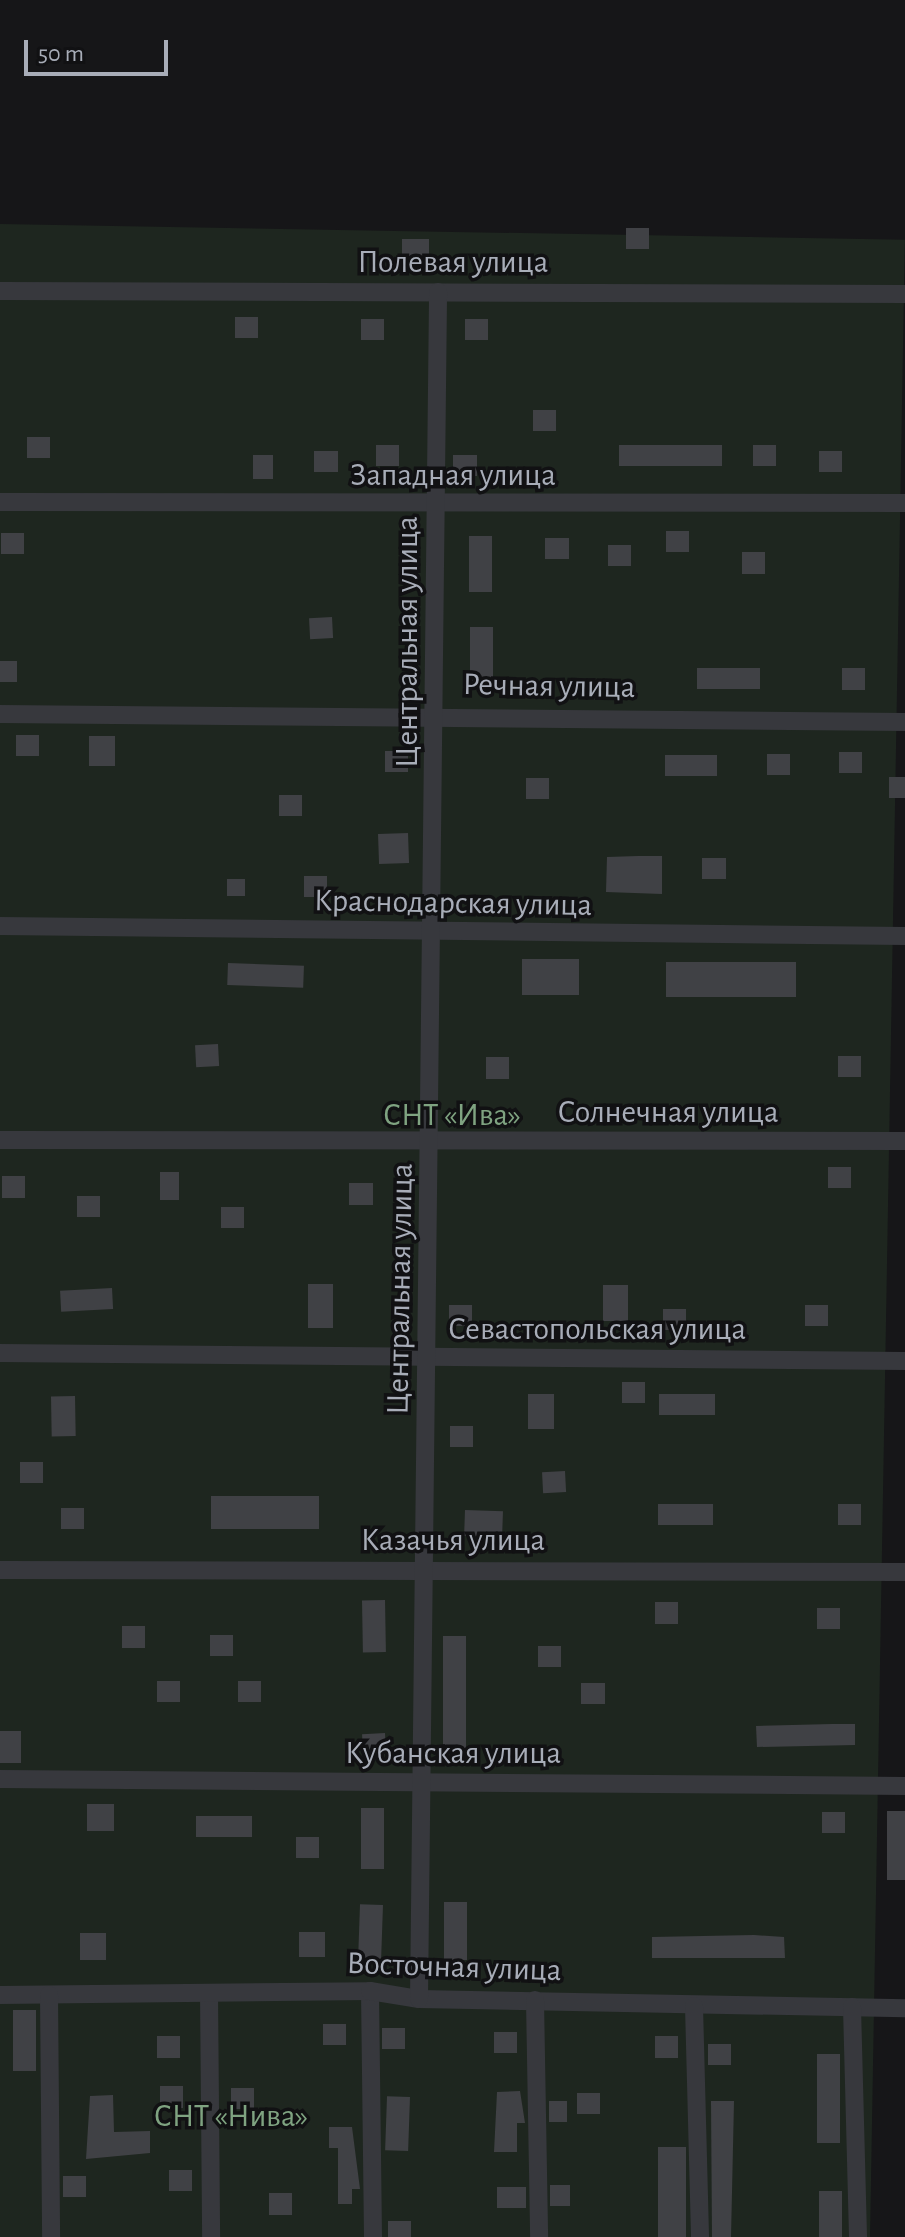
<!DOCTYPE html>
<meta charset="utf-8">
<style>
body{margin:0}
#map{position:relative;width:905px;height:2237px;overflow:hidden;background:#161618;font-family:"Alegreya Sans",sans-serif}
div>[style]{position:absolute}
.green>*{inset:0;background:#1e261f;transform-origin:0 0}
.building>*{inset:0;background:#404145;transform-origin:0 0}
.street>*{height:18px;margin:-9px;padding:0 9px;transform-origin:9px;border-radius:9px;background:#37383d}
span{translate:-50% -50%;white-space:nowrap;text-align:center;line-height:1.15;-webkit-text-stroke:7px #111113;paint-order:stroke}
.street-label{font-size:32px;color:#a8adb8}
.park-label{font-size:32px;color:#7fa381}
.scale{position:absolute;left:24px;top:40px;width:144px;height:36px;box-sizing:border-box;border:4px solid #a8adb8;border-top:0;padding-left:10px;font-size:24px;line-height:28px;white-space:nowrap;color:#a8adb8;-webkit-text-stroke:6px #111113;paint-order:stroke}
</style>
<div id="map">
<div class="green">
<i style="left:0;top:224px;width:905px;height:2013px;rotate:1deg"></i>
</div>
<div class="building">
<i style="left:626px;top:228px;width:23px;height:21px"></i>
<i style="left:402px;top:239px;width:27px;height:26px"></i>
<i style="left:235px;top:317px;width:23px;height:21px"></i>
<i style="left:361px;top:319px;width:23px;height:21px"></i>
<i style="left:465px;top:319px;width:23px;height:21px"></i>
<i style="left:556px;top:410px;width:21px;height:23px;rotate:90deg"></i>
<i style="left:27px;top:437px;width:23px;height:21px"></i>
<i style="left:399px;top:445px;width:21px;height:23px;rotate:90deg"></i>
<i style="left:722px;top:445px;width:21px;height:103px;rotate:90deg"></i>
<i style="left:776px;top:445px;width:21px;height:23px;rotate:90deg"></i>
<i style="left:338px;top:451px;width:21px;height:24px;rotate:90deg"></i>
<i style="left:842px;top:451px;width:21px;height:23px;rotate:90deg"></i>
<i style="left:253px;top:455px;width:20px;height:24px"></i>
<i style="left:453px;top:455px;width:24px;height:21px"></i>
<i style="left:666px;top:531px;width:23px;height:21px"></i>
<i style="left:24px;top:533px;width:21px;height:23px;rotate:90deg"></i>
<i style="left:469px;top:536px;width:23px;height:56px"></i>
<i style="left:545px;top:538px;width:24px;height:21px"></i>
<i style="left:631px;top:545px;width:21px;height:23px;rotate:90deg"></i>
<i style="left:742px;top:552px;width:23px;height:22px"></i>
<i style="left:332px;top:617px;width:21px;height:23px;rotate:87deg"></i>
<i style="left:470px;top:627px;width:23px;height:56px"></i>
<i style="left:0;top:661px;width:17px;height:21px"></i>
<i style="left:760px;top:668px;width:21px;height:63px;rotate:90deg"></i>
<i style="left:865px;top:668px;width:22px;height:23px;rotate:90deg"></i>
<i style="left:16px;top:735px;width:23px;height:21px"></i>
<i style="left:89px;top:736px;width:26px;height:30px"></i>
<i style="left:385px;top:751px;width:23px;height:21px"></i>
<i style="left:839px;top:752px;width:23px;height:21px"></i>
<i style="left:767px;top:754px;width:23px;height:21px"></i>
<i style="left:717px;top:755px;width:21px;height:52px;rotate:90deg"></i>
<i style="left:889px;top:777px;width:16px;height:21px"></i>
<i style="left:526px;top:778px;width:23px;height:21px"></i>
<i style="left:302px;top:795px;width:21px;height:23px;rotate:90deg"></i>
<i style="left:408px;top:833px;width:30px;height:30px;rotate:88deg"></i>
<i style="clip-path:polygon(638px 856px,662px 856px,662px 894px,606px 892px,607px 857px)"></i>
<i style="left:702px;top:858px;width:24px;height:21px"></i>
<i style="left:304px;top:876px;width:23px;height:21px"></i>
<i style="left:227px;top:879px;width:18px;height:17px"></i>
<i style="left:579px;top:959px;width:36px;height:57px;rotate:90deg"></i>
<i style="left:666px;top:962px;width:130px;height:35px"></i>
<i style="left:228px;top:963px;width:76px;height:22px;rotate:2deg"></i>
<i style="left:218px;top:1044px;width:22px;height:23px;rotate:87deg"></i>
<i style="left:838px;top:1056px;width:23px;height:21px"></i>
<i style="left:486px;top:1057px;width:23px;height:22px"></i>
<i style="left:828px;top:1167px;width:23px;height:21px"></i>
<i style="left:160px;top:1172px;width:19px;height:28px"></i>
<i style="left:2px;top:1176px;width:23px;height:22px"></i>
<i style="left:349px;top:1183px;width:24px;height:22px"></i>
<i style="left:77px;top:1196px;width:23px;height:21px"></i>
<i style="left:221px;top:1207px;width:23px;height:21px"></i>
<i style="left:308px;top:1284px;width:25px;height:44px"></i>
<i style="left:603px;top:1285px;width:25px;height:36px"></i>
<i style="left:112px;top:1288px;width:21px;height:52px;rotate:87deg"></i>
<i style="left:472px;top:1305px;width:21px;height:23px;rotate:90deg"></i>
<i style="left:828px;top:1305px;width:21px;height:23px;rotate:90deg"></i>
<i style="left:663px;top:1309px;width:23px;height:21px"></i>
<i style="left:645px;top:1382px;width:21px;height:23px;rotate:90deg"></i>
<i style="left:528px;top:1394px;width:26px;height:35px"></i>
<i style="left:659px;top:1394px;width:56px;height:21px"></i>
<i style="left:75px;top:1396px;width:40px;height:24px;rotate:89deg"></i>
<i style="left:450px;top:1426px;width:23px;height:21px"></i>
<i style="left:20px;top:1462px;width:23px;height:21px"></i>
<i style="left:565px;top:1471px;width:21px;height:23px;rotate:87deg"></i>
<i style="left:319px;top:1496px;width:33px;height:108px;rotate:90deg"></i>
<i style="left:658px;top:1504px;width:55px;height:21px"></i>
<i style="left:838px;top:1504px;width:23px;height:21px"></i>
<i style="left:61px;top:1508px;width:23px;height:21px"></i>
<i style="left:465px;top:1510px;width:38px;height:26px;rotate:2deg"></i>
<i style="left:385px;top:1600px;width:52px;height:23px;rotate:89deg"></i>
<i style="left:655px;top:1602px;width:23px;height:22px"></i>
<i style="left:840px;top:1608px;width:21px;height:23px;rotate:90deg"></i>
<i style="left:122px;top:1626px;width:23px;height:22px"></i>
<i style="left:210px;top:1635px;width:23px;height:21px"></i>
<i style="left:443px;top:1636px;width:23px;height:118px"></i>
<i style="left:538px;top:1646px;width:23px;height:21px"></i>
<i style="left:157px;top:1681px;width:23px;height:21px"></i>
<i style="left:238px;top:1681px;width:23px;height:21px"></i>
<i style="left:581px;top:1683px;width:24px;height:21px"></i>
<i style="clip-path:polygon(832px 1724px,855px 1724px,855px 1745px,757px 1747px,756px 1726px)"></i>
<i style="left:0;top:1731px;width:21px;height:32px"></i>
<i style="left:385px;top:1733px;width:21px;height:23px;rotate:87deg"></i>
<i style="left:87px;top:1804px;width:27px;height:27px"></i>
<i style="left:361px;top:1808px;width:23px;height:61px"></i>
<i style="left:887px;top:1811px;width:18px;height:69px"></i>
<i style="left:822px;top:1812px;width:23px;height:21px"></i>
<i style="left:252px;top:1816px;width:21px;height:56px;rotate:90deg"></i>
<i style="left:296px;top:1837px;width:23px;height:21px"></i>
<i style="left:467px;top:1902px;width:58px;height:23px;rotate:90deg"></i>
<i style="left:383px;top:1905px;width:58px;height:23px;rotate:92deg"></i>
<i style="left:299px;top:1932px;width:26px;height:25px"></i>
<i style="left:80px;top:1933px;width:26px;height:27px"></i>
<i style="clip-path:polygon(754px 1935px,784px 1937px,785px 1958px,652px 1958px,652px 1937px)"></i>
<i style="left:13px;top:2010px;width:23px;height:61px"></i>
<i style="left:323px;top:2024px;width:23px;height:21px"></i>
<i style="left:382px;top:2028px;width:23px;height:21px"></i>
<i style="left:494px;top:2032px;width:23px;height:21px"></i>
<i style="left:157px;top:2036px;width:23px;height:22px"></i>
<i style="left:655px;top:2036px;width:23px;height:22px"></i>
<i style="left:731px;top:2044px;width:21px;height:23px;rotate:90deg"></i>
<i style="left:817px;top:2054px;width:23px;height:89px"></i>
<i style="left:183px;top:2086px;width:22px;height:23px;rotate:90deg"></i>
<i style="left:231px;top:2088px;width:23px;height:21px"></i>
<i style="clip-path:polygon(520px 2091px,525px 2123px,517px 2123px,517px 2152px,494px 2152px,497px 2092px)"></i>
<i style="left:577px;top:2093px;width:23px;height:21px"></i>
<i style="clip-path:polygon(113px 2095px,114px 2132px,150px 2131px,150px 2153px,86px 2159px,90px 2096px)"></i>
<i style="left:410px;top:2097px;width:54px;height:23px;rotate:92deg"></i>
<i style="left:549px;top:2101px;width:18px;height:21px"></i>
<i style="clip-path:polygon(711px 2101px,734px 2101px,731px 2237px,712px 2237px)"></i>
<i style="clip-path:polygon(329px 2127px,352px 2127px,360px 2189px,352px 2189px,352px 2204px,338px 2204px,338px 2148px,329px 2148px)"></i>
<i style="left:658px;top:2147px;width:28px;height:90px"></i>
<i style="left:169px;top:2170px;width:23px;height:21px"></i>
<i style="left:63px;top:2176px;width:23px;height:21px"></i>
<i style="left:550px;top:2185px;width:20px;height:21px"></i>
<i style="left:497px;top:2187px;width:29px;height:21px"></i>
<i style="left:819px;top:2191px;width:23px;height:46px"></i>
<i style="left:292px;top:2193px;width:22px;height:23px;rotate:90deg"></i>
<i style="left:388px;top:2221px;width:23px;height:16px"></i>
</div>
<div class="street">
<i style="left:0;top:291px;width:905px;rotate:0.19deg"></i>
<i style="left:0;top:502px;width:905px;rotate:0.06deg"></i>
<i style="left:0;top:714px;width:905px;rotate:0.51deg"></i>
<i style="left:0;top:926px;width:905px;rotate:0.63deg"></i>
<i style="left:0;top:1140px;width:905px;rotate:0.06deg"></i>
<i style="left:0;top:1353px;width:905px;rotate:0.51deg"></i>
<i style="left:0;top:1570px;width:905px;rotate:0.13deg"></i>
<i style="left:0;top:1779px;width:905px;rotate:0.44deg"></i>
<i style="left:370px;top:1991px;width:246px;rotate:89.3deg"></i>
<i style="left:209px;top:1993px;width:244px;rotate:89.5deg"></i>
<i style="left:0;top:1995px;width:370px;rotate:-0.6deg"></i>
<i style="left:370px;top:1991px;width:50px;rotate:9.3deg"></i>
<i style="left:419px;top:1999px;width:486px;rotate:1.1deg"></i>
<i style="left:49px;top:1995px;width:242px;rotate:89.5deg"></i>
<i style="left:419px;top:1999px;width:1707px;rotate:-89.36deg"></i>
<i style="left:535px;top:2000px;width:237px;rotate:89deg"></i>
<i style="left:694px;top:2006px;width:231px;rotate:88.5deg"></i>
<i style="left:852px;top:2007px;width:230px;rotate:88.5deg"></i>
</div>
<div class="street-label">
<span style="left:453px;top:262px">Полевая улица</span>
<span style="left:453px;top:475px">Западная улица</span>
<span style="left:407px;top:642px;rotate:-90deg">Центральная улица</span>
<span style="left:549px;top:686px;rotate:1deg">Речная улица</span>
<span style="left:453px;top:903px;rotate:1deg">Краснодарская улица</span>
<span style="left:668px;top:1112px">Солнечная улица</span>
<span style="left:400px;top:1289px;rotate:-89deg">Центральная улица</span>
<span style="left:597px;top:1329px">Севастопольская улица</span>
<span style="left:453px;top:1540px">Казачья улица</span>
<span style="left:453px;top:1753px">Кубанская улица</span>
<span style="left:454px;top:1967px;rotate:2deg">Восточная улица</span>
</div>
<div class="park-label">
<span style="left:452px;top:1115px">СНТ «Ива»</span>
<span style="left:231px;top:2116px">СНТ «Нива»</span>
</div>
<div class="scale">50 m</div>
</div>
